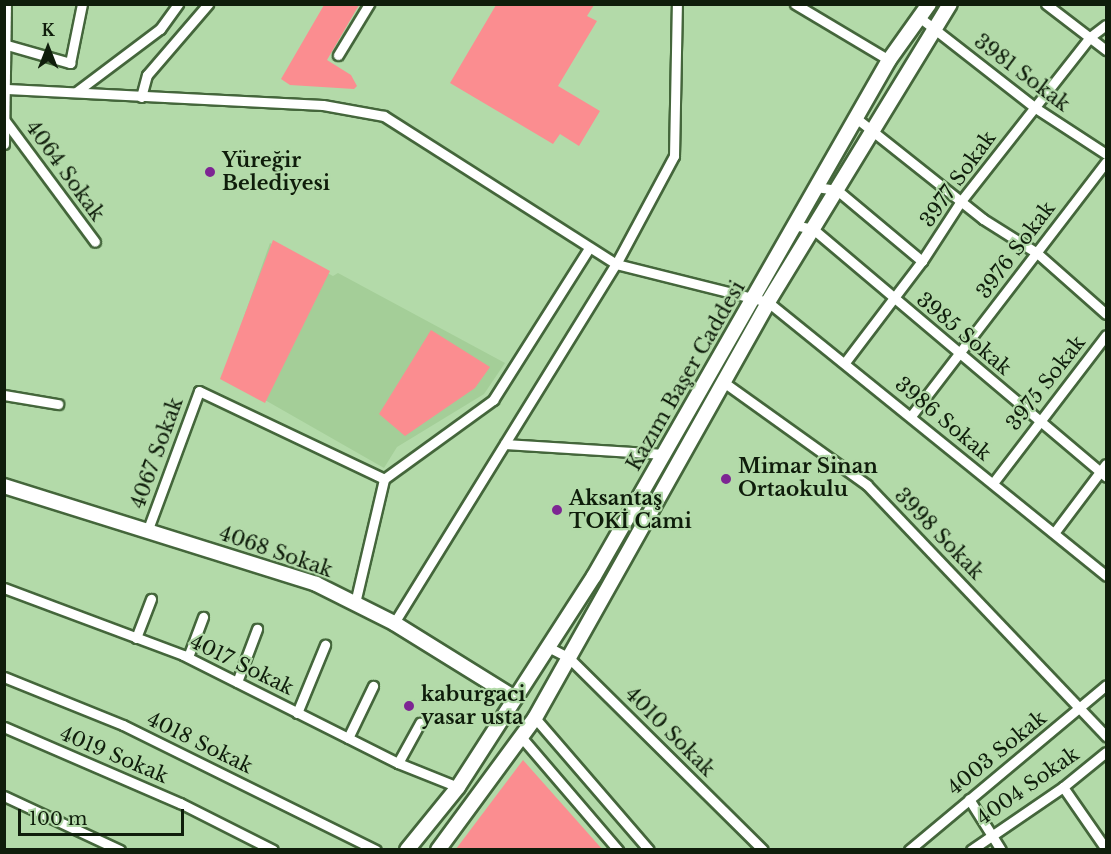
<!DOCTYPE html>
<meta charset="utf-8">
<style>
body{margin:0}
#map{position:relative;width:1111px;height:854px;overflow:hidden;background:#b3daa9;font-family:"Libre Baskerville",serif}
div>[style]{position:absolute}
.built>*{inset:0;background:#a4ce98}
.green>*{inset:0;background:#fb8d90}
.roads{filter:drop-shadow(2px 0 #44663b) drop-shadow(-2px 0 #44663b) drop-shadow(0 2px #44663b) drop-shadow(0 -2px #44663b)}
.minor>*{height:9px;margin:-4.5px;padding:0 4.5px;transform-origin:4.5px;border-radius:4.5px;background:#fff}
.secondary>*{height:14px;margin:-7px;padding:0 7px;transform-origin:7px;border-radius:7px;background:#fff}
.dots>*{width:16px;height:16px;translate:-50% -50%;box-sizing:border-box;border:3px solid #b3daa9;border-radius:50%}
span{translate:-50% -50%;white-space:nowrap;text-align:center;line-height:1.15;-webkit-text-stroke:4.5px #b3daa9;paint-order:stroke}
.street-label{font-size:20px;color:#0f1d0b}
.poi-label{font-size:20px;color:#0f1d0b;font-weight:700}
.left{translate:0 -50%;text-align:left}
.frame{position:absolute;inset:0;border:6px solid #0f1d0b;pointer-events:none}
.north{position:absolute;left:18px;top:18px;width:60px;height:60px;-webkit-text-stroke:4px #b3daa9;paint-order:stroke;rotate:0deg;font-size:16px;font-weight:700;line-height:24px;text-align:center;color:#0f1d0b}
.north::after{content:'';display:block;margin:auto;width:21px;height:27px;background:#0f1d0b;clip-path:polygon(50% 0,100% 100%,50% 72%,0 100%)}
.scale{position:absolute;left:18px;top:809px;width:166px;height:27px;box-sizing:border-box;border:3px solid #0f1d0b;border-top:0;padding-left:8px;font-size:18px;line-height:21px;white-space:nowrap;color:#0f1d0b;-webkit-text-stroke:4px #b3daa9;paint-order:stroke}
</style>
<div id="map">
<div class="built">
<i style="clip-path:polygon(270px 243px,333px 276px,338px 273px,505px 363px,484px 394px,397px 447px,384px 468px,223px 376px)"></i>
</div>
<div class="green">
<i style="clip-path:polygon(324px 5px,359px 5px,327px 60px,351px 75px,357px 86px,354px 89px,290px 85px,281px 79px)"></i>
<i style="clip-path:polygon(496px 5px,594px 5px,587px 16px,597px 21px,558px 86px,600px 111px,579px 146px,560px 134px,553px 144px,450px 83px)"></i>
<i style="clip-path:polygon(273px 240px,330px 271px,265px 403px,220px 379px)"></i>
<i style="clip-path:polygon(431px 330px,490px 367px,475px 388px,405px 436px,379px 414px)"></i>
<i style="clip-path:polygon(523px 760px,602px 849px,456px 849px)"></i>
</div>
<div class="roads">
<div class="minor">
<i style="left:795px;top:4px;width:109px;rotate:30.8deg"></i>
<i style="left:1046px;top:4px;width:76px;rotate:37.5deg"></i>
<i style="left:919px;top:17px;width:146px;rotate:38deg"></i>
<i style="left:1034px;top:107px;width:86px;rotate:33.1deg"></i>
<i style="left:7px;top:45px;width:66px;rotate:15.9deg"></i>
<i style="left:70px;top:63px;width:60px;rotate:-78.5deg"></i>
<i style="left:338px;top:55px;width:60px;rotate:-58.7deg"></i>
<i style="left:7px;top:89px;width:316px;rotate:2.9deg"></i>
<i style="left:323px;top:105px;width:62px;rotate:10.2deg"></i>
<i style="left:384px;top:116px;width:275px;rotate:32.5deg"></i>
<i style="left:616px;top:264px;width:157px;rotate:14deg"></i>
<i style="left:768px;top:302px;width:435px;rotate:39deg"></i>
<i style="left:76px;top:92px;width:105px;rotate:-36.9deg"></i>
<i style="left:160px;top:29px;width:31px;rotate:-54deg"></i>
<i style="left:141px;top:97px;width:23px;rotate:-75deg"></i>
<i style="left:147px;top:75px;width:94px;rotate:-49.3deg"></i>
<i style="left:856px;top:118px;width:162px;rotate:38.5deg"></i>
<i style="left:983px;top:219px;width:64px;rotate:32.2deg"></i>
<i style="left:1037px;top:253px;width:92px;rotate:41.5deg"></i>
<i style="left:6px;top:122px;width:149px;rotate:53.4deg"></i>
<i style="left:4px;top:144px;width:140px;rotate:-89.2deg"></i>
<i style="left:816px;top:187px;width:21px;rotate:8deg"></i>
<i style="left:837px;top:190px;width:111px;rotate:39.9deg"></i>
<i style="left:794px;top:225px;width:19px;rotate:12deg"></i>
<i style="left:813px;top:229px;width:384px;rotate:40.2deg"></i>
<i style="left:846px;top:361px;width:126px;rotate:-52.8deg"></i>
<i style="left:922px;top:261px;width:72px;rotate:-57deg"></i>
<i style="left:961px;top:201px;width:209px;rotate:-51.8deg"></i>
<i style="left:1090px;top:37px;width:20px;rotate:-37deg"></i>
<i style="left:722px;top:381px;width:178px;rotate:35.6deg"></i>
<i style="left:867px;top:485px;width:347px;rotate:46.4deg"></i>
<i style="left:4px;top:395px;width:55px;rotate:9.5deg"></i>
<i style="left:911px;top:416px;width:320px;rotate:-52.5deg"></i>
<i style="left:505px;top:444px;width:159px;rotate:3.6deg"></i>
<i style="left:993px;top:483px;width:186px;rotate:-52.6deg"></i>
<i style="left:148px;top:529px;width:147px;rotate:-69.7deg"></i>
<i style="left:199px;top:391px;width:205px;rotate:25.4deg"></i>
<i style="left:1054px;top:533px;width:86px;rotate:-53deg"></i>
<i style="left:4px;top:588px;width:191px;rotate:20.5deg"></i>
<i style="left:183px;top:655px;width:241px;rotate:26.7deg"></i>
<i style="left:398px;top:763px;width:65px;rotate:21.8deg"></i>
<i style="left:355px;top:603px;width:127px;rotate:-76.8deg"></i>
<i style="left:384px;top:479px;width:135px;rotate:-35.9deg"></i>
<i style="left:493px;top:400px;width:180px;rotate:-57.7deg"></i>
<i style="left:394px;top:623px;width:422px;rotate:-58.3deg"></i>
<i style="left:616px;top:264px;width:123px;rotate:-61.8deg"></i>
<i style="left:674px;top:156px;width:152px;rotate:-88.9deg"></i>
<i style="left:136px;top:638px;width:42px;rotate:-69deg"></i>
<i style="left:548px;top:647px;width:22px;rotate:27deg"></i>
<i style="left:568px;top:657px;width:274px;rotate:44.7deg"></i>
<i style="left:188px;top:657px;width:43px;rotate:-69.4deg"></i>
<i style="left:4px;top:677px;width:128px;rotate:22deg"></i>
<i style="left:123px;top:725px;width:282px;rotate:26.3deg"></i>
<i style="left:237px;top:682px;width:57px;rotate:-69.3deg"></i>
<i style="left:297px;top:713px;width:74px;rotate:-67.6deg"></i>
<i style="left:535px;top:718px;width:174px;rotate:49.2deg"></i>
<i style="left:4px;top:727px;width:192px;rotate:23.4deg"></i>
<i style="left:180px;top:803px;width:104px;rotate:26.8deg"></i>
<i style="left:348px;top:738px;width:58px;rotate:-64.3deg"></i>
<i style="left:522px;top:738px;width:148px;rotate:49.4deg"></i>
<i style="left:398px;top:763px;width:46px;rotate:-61.2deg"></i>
<i style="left:1063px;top:787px;width:75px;rotate:55.3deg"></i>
<i style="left:4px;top:796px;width:128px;rotate:25deg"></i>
<i style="left:969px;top:799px;width:60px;rotate:57.9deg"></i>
<i style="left:909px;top:850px;width:257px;rotate:-39.9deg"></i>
<i style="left:971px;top:850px;width:112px;rotate:-34.4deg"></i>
<i style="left:1063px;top:787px;width:55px;rotate:-39.1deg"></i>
</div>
<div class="secondary">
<i style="left:4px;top:486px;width:327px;rotate:17.4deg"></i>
<i style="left:316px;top:584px;width:87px;rotate:26.6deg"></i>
<i style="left:394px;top:623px;width:142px;rotate:31.8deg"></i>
<i style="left:407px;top:850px;width:81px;rotate:-51deg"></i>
<i style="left:458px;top:787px;width:251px;rotate:-57.2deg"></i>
<i style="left:594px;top:576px;width:594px;rotate:-60.24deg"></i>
<i style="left:889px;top:60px;width:69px;rotate:-54.5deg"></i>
<i style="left:438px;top:850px;width:164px;rotate:-53.7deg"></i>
<i style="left:535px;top:718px;width:477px;rotate:-60.7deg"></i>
<i style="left:768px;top:302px;width:349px;rotate:-58.6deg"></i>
</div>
</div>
<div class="dots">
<i style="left:210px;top:172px;background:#7d2593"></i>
<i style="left:726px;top:479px;background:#7d2593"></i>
<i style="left:557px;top:510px;background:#7d2593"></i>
<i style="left:409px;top:706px;background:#7d2593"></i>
</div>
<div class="street-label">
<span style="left:1022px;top:73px;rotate:37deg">3981 Sokak</span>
<span style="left:65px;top:171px;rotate:54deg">4064 Sokak</span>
<span style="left:958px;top:179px;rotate:-54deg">3977 Sokak</span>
<span style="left:1016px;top:250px;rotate:-53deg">3976 Sokak</span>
<span style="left:964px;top:334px;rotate:40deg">3985 Sokak</span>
<span style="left:686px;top:376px;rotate:-60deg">Kazım Başer Caddesi</span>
<span style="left:1046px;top:383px;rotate:-52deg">3975 Sokak</span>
<span style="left:943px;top:419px;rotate:40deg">3986 Sokak</span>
<span style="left:157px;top:453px;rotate:-70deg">4067 Sokak</span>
<span style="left:939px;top:534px;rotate:46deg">3998 Sokak</span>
<span style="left:276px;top:552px;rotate:19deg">4068 Sokak</span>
<span style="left:242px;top:665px;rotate:26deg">4017 Sokak</span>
<span style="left:670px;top:732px;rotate:45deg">4010 Sokak</span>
<span style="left:200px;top:743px;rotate:26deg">4018 Sokak</span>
<span style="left:997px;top:753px;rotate:-39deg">4003 Sokak</span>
<span style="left:114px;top:755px;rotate:23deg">4019 Sokak</span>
<span style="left:1028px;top:786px;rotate:-35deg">4004 Sokak</span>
</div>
<div class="poi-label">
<span class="left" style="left:222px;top:172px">Yüreğir<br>Belediyesi</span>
<span class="left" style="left:738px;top:478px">Mimar Sinan<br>Ortaokulu</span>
<span class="left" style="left:569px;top:510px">Aksantaş<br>TOKİ Cami</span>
<span class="left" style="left:421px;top:706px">kaburgaci<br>yasar usta</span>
</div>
<div class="frame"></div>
<div class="north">K</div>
<div class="scale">100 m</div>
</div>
